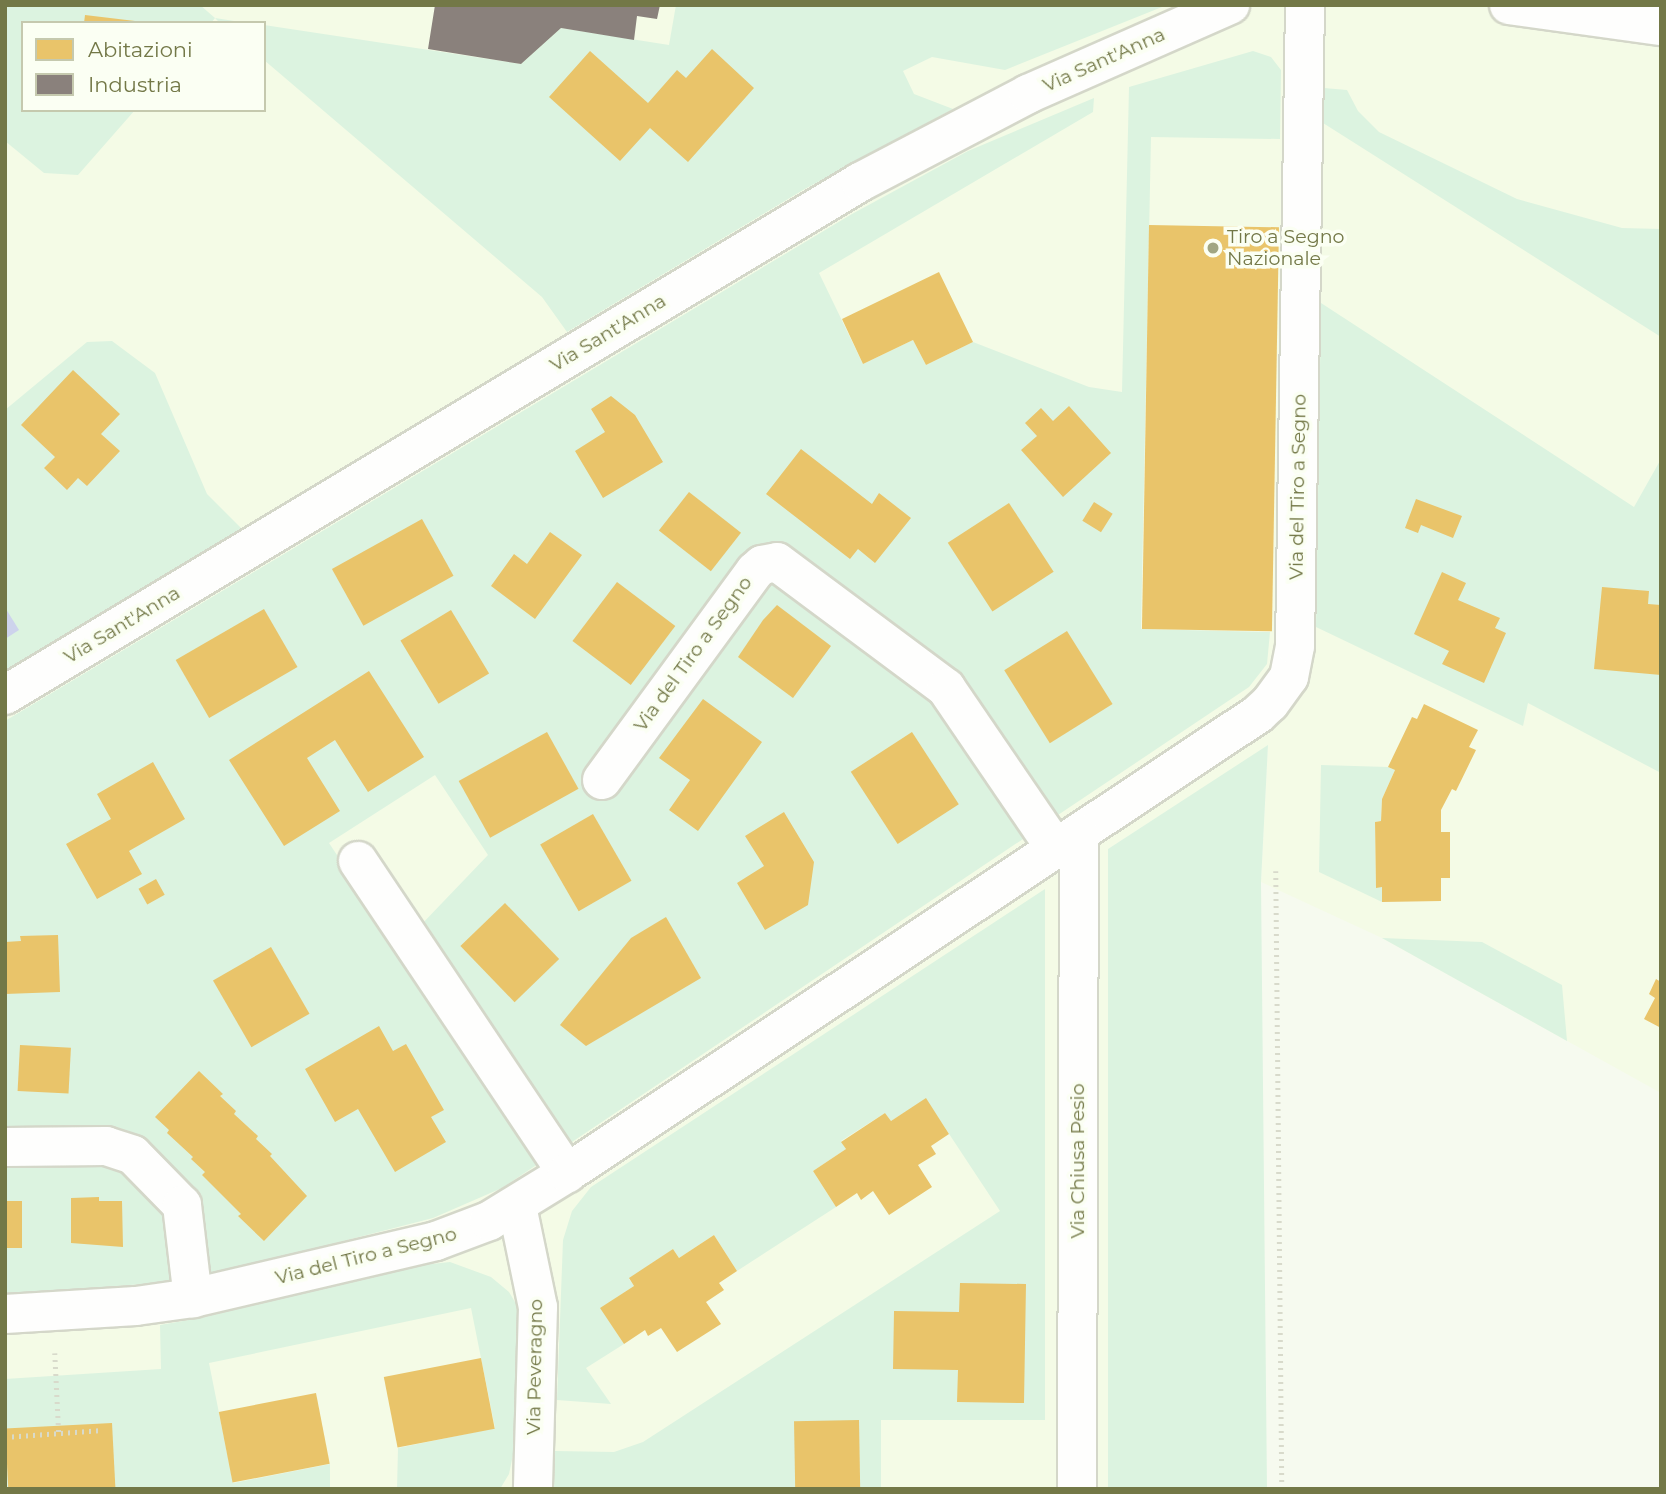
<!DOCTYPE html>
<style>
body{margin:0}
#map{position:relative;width:1666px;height:1494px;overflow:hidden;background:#f6faef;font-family:Montserrat,sans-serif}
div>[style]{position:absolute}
.residential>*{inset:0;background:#f4fbe6}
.green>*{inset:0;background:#dcf3e0}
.water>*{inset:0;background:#cdd3ec}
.homes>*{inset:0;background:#e9c46a;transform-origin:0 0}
.industry>*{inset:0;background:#8a817c}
.path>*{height:4.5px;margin-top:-2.25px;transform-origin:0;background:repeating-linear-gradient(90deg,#d8dacb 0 2px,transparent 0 7px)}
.roads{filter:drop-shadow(2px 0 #d4d7c9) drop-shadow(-2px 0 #d4d7c9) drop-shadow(0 2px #d4d7c9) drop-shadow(0 -2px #d4d7c9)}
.street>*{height:38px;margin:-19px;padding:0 19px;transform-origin:19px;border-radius:19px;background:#fefefd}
.secondary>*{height:38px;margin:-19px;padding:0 19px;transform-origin:19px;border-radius:19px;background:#fefefd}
.dots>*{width:19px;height:19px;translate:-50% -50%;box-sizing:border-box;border:4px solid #fbfff3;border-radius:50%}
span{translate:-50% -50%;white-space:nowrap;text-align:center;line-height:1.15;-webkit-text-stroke:7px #fbfff3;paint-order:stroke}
.street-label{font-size:19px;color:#737847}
.poi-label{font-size:19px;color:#737847}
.left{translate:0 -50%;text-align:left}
.frame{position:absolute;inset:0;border:7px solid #737847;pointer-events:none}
.legend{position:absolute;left:21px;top:21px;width:245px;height:91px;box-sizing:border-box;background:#fbfff3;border:2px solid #c5c9ae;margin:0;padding:9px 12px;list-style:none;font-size:21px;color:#737847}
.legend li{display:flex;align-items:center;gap:14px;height:35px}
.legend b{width:35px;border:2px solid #c5c9ae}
</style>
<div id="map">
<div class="residential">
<i style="clip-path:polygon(evenodd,5px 5px,1661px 5px,1661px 1093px,1382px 938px,1261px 882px,1268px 746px,1108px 849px,1108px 1489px,5px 1489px,5px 5px,23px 23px,264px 23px,264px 110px,23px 110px,23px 23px)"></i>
</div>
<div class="green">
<i style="clip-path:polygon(5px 5px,200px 5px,215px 18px,247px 23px,220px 23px,215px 18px,211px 23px,23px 23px,23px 110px,135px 110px,78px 175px,44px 173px,5px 141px)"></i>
<i style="clip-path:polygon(676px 5px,1167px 5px,1005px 70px,932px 57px,903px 71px,914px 94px,953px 109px,803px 190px,567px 332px,542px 297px,264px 60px,264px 25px,521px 64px,561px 28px,669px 45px)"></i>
<i style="clip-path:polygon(1253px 51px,1271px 57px,1281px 70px,1280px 139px,1151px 137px,1141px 629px,1270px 632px,1267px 664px,1249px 687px,1055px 817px,964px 682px,771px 579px,925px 689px,1026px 837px,566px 1146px,420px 926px,488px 855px,435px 775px,329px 843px,541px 1162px,502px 1188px,433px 1218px,200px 1278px,179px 1185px,5px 1137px,5px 721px,852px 214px,968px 151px,1094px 98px,1093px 112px,819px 273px,863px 364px,913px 340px,926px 365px,973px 342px,1089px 387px,1122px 392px,1129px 87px)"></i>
<i style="clip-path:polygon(1324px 88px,1347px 90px,1358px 111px,1379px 132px,1517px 199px,1622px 228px,1661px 229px,1661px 337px,1323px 123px)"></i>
<i style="clip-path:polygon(1321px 303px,1634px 507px,1661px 459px,1661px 773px,1528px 703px,1523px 726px,1316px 627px)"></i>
<i style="clip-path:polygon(112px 341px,155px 373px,207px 494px,242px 529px,5px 671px,5px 410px,87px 342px)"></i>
<i style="clip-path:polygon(1268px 745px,1261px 882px,1267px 1489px,1108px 1489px,1108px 849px)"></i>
<i style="clip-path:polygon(1321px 765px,1388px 767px,1395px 770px,1382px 799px,1381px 821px,1375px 822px,1376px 887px,1382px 887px,1382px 902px,1319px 872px)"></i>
<i style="clip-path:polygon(1045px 889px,1045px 1420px,881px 1420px,881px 1489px,554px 1489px,555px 1451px,614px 1452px,643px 1442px,1000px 1211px,926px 1099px,891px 1121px,885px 1113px,841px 1141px,846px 1149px,813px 1171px,836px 1207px,737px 1271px,714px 1235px,679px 1258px,673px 1249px,629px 1279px,634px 1286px,601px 1308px,624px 1344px,586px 1368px,611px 1404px,557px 1400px,563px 1240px,572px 1211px,591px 1187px)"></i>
<i style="clip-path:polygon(1382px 938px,1482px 942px,1562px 985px,1567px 1041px)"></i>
<i style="clip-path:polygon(104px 1157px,163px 1197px,181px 1281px,5px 1295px,5px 1159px)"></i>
<i style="clip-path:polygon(450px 1262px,491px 1277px,509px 1292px,518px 1307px,515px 1445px,509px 1474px,500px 1489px,397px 1489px,398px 1448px,495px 1428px,471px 1308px,209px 1363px,233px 1483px,330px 1464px,330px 1489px,5px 1489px,5px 1379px,161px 1369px,160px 1325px,200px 1318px,422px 1265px)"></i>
</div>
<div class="water">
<i style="clip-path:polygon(6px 609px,19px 630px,5px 639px,5px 610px)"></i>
</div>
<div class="homes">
<i style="clip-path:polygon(85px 15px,135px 21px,135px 23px,84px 23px)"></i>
<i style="clip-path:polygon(712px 49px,754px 88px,688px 162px,650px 128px,620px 161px,549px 97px,590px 51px,648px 103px,677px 70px,686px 78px)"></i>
<i style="left:1149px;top:225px;width:130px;height:404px;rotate:1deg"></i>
<i style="clip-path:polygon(939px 272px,973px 342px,926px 365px,913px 340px,863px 364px,842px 319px)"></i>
<i style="clip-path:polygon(73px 370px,120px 414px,101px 434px,120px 451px,87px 486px,78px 478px,67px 490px,44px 468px,55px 457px,21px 425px)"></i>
<i style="clip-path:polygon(611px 396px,635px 415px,663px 462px,603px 498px,575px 451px,605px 432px,591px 409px)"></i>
<i style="clip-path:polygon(1069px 406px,1111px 453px,1063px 497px,1021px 450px,1037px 436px,1025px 423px,1041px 408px,1053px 421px)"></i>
<i style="clip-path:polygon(801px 449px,872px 504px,879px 493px,911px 518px,875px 563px,858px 549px,850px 559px,766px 494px)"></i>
<i style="left:689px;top:492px;width:66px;height:49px;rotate:38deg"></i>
<i style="clip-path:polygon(1416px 499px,1462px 516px,1453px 538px,1421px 525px,1418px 533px,1405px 528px)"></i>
<i style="left:1094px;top:502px;width:22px;height:22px;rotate:32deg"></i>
<i style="left:1009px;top:503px;width:82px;height:73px;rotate:57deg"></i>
<i style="left:422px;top:519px;width:65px;height:103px;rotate:61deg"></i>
<i style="clip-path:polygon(550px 532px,582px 555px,535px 619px,491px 586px,514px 554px,527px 564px)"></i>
<i style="clip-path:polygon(1442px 572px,1466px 583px,1458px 600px,1500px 618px,1495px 628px,1506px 633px,1484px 683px,1442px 664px,1449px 651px,1414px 634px)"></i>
<i style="left:617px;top:582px;width:73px;height:74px;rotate:37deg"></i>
<i style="clip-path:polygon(1602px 587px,1649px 591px,1648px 604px,1661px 605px,1661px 675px,1594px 669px)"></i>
<i style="clip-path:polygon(777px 605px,831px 646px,793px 698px,738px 657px,763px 620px)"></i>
<i style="left:264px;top:609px;width:67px;height:102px;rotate:60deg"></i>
<i style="left:451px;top:610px;width:74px;height:59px;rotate:59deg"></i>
<i style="left:1067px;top:631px;width:86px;height:74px;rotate:58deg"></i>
<i style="clip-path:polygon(369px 671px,424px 757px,368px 792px,335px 740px,307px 758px,340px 811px,284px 846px,229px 760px)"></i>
<i style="clip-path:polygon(703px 699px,762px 742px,698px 831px,669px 810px,690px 780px,659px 758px)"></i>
<i style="clip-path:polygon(1424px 704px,1478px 730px,1469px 747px,1476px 750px,1456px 791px,1452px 789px,1441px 810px,1441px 832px,1450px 832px,1450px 878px,1441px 878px,1441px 901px,1382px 902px,1382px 887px,1376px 888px,1375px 822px,1381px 821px,1382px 799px,1395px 770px,1388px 767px,1412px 717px,1417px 719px)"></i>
<i style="left:547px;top:732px;width:65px;height:101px;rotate:61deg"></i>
<i style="left:912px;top:732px;width:86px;height:73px;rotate:57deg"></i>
<i style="clip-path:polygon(153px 762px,185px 819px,129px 851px,142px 874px,97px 899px,66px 844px,111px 819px,97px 794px)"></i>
<i style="clip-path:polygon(784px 812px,814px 862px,808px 905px,765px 930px,737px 883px,764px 866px,745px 836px)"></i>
<i style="left:593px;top:814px;width:77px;height:61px;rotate:60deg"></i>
<i style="left:156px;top:879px;width:18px;height:20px;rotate:61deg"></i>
<i style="left:505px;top:903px;width:78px;height:62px;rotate:46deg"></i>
<i style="clip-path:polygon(666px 917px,701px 978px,586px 1046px,560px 1025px,631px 938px)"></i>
<i style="clip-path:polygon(58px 935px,60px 992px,5px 994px,5px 942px,21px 941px,20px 936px)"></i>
<i style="left:271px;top:947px;width:77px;height:67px;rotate:60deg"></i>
<i style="clip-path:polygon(1656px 979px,1661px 982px,1661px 1028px,1644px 1019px,1655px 998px,1649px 994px)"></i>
<i style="clip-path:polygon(379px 1026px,393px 1051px,406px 1044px,444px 1110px,431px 1117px,446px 1142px,395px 1172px,358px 1109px,335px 1122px,305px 1069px)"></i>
<i style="left:20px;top:1045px;width:51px;height:46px;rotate:3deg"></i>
<i style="clip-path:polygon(199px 1071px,223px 1094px,220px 1096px,236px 1111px,234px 1114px,258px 1136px,256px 1139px,272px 1154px,270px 1156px,307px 1196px,264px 1241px,238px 1216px,241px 1214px,202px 1175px,205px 1172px,191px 1159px,193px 1157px,167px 1133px,169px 1130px,155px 1117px)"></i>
<i style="clip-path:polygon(926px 1098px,949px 1134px,931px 1146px,936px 1154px,918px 1165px,932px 1187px,889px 1215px,873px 1191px,861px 1200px,857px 1193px,836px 1207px,813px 1171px,846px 1149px,841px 1142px,885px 1113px,891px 1121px)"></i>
<i style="clip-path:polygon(99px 1197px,99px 1201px,122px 1201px,123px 1247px,71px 1243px,71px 1198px)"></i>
<i style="left:5px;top:1201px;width:17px;height:47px"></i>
<i style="clip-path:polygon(714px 1235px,737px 1271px,719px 1283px,724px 1290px,706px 1302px,721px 1324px,677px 1352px,661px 1328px,648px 1336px,645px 1330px,624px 1344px,600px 1308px,634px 1286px,629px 1278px,673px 1249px,679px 1258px)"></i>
<i style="clip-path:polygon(960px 1283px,1026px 1284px,1024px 1403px,957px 1402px,958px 1370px,893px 1369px,894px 1311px,959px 1312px)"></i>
<i style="left:481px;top:1358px;width:72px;height:99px;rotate:79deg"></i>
<i style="left:316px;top:1393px;width:72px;height:99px;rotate:79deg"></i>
<i style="left:859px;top:1420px;width:69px;height:65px;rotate:89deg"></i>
<i style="left:112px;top:1423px;width:66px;height:107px;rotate:87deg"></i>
</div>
<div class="industry">
<i style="clip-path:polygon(435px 5px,660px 5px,657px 19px,637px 16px,634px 40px,561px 28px,521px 64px,428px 49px)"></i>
</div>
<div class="path">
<i style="left:1276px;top:871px;width:618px;rotate:89.44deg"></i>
<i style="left:55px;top:1353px;width:81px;rotate:87.2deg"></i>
<i style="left:5px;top:1437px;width:98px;rotate:-4.1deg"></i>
</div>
<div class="roads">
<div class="street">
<i style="left:602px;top:780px;width:259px;rotate:-53.8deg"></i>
<i style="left:755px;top:571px;width:9px;rotate:-41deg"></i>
<i style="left:762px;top:565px;width:15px;rotate:-11deg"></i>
<i style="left:777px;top:562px;width:211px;rotate:36.7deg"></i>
<i style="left:946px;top:688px;width:194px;rotate:55.7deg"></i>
<i style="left:358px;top:861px;width:376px;rotate:56.2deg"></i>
<i style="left:5px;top:1147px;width:101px;rotate:-0.6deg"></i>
<i style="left:106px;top:1146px;width:28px;rotate:18deg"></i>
<i style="left:133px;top:1155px;width:70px;rotate:45.6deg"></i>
<i style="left:182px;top:1205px;width:94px;rotate:83.3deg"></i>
<i style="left:517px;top:1206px;width:103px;rotate:78.3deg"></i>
<i style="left:538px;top:1307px;width:182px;rotate:91.6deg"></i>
<i style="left:5px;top:1314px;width:131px;rotate:-3.5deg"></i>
<i style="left:136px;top:1306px;width:58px;rotate:-8deg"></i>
<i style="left:193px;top:1298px;width:250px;rotate:-13.2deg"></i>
<i style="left:436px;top:1241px;width:57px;rotate:-20.7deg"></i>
<i style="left:489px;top:1221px;width:92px;rotate:-31.6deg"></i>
<i style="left:567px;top:1173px;width:830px;rotate:-33.59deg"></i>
<i style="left:1258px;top:714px;width:16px;rotate:-43deg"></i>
<i style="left:1270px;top:703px;width:32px;rotate:-54deg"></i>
<i style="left:1289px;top:677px;width:32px;rotate:-79deg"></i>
<i style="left:1295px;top:646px;width:641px;rotate:-89.11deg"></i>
<i style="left:1077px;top:1489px;width:656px;rotate:-89.83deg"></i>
</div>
<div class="secondary">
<i style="left:1509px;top:5px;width:153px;rotate:7.9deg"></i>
<i style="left:5px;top:695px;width:997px;rotate:-30.96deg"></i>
<i style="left:860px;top:182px;width:190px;rotate:-27.6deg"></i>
<i style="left:1028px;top:94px;width:221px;rotate:-23.8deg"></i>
</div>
</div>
<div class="dots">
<i style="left:1213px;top:248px;background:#a1a682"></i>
</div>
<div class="street-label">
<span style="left:1104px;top:60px;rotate:-24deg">Via Sant'Anna</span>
<span style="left:608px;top:333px;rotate:-31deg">Via Sant'Anna</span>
<span style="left:1298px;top:487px;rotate:-89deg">Via del Tiro a Segno</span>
<span style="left:122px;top:625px;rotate:-31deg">Via Sant'Anna</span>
<span style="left:693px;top:654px;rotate:-54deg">Via del Tiro a Segno</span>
<span style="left:1078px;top:1161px;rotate:-90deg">Via Chiusa Pesio</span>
<span style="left:366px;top:1256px;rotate:-14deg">Via del Tiro a Segno</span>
<span style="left:535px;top:1367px;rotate:-89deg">Via Peveragno</span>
</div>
<div class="poi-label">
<span class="left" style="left:1227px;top:248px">Tiro a Segno<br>Nazionale</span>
</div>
<div class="frame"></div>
<ul class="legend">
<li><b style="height:19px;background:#e9c46a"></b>Abitazioni</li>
<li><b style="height:19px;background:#8a817c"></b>Industria</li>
</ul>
</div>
